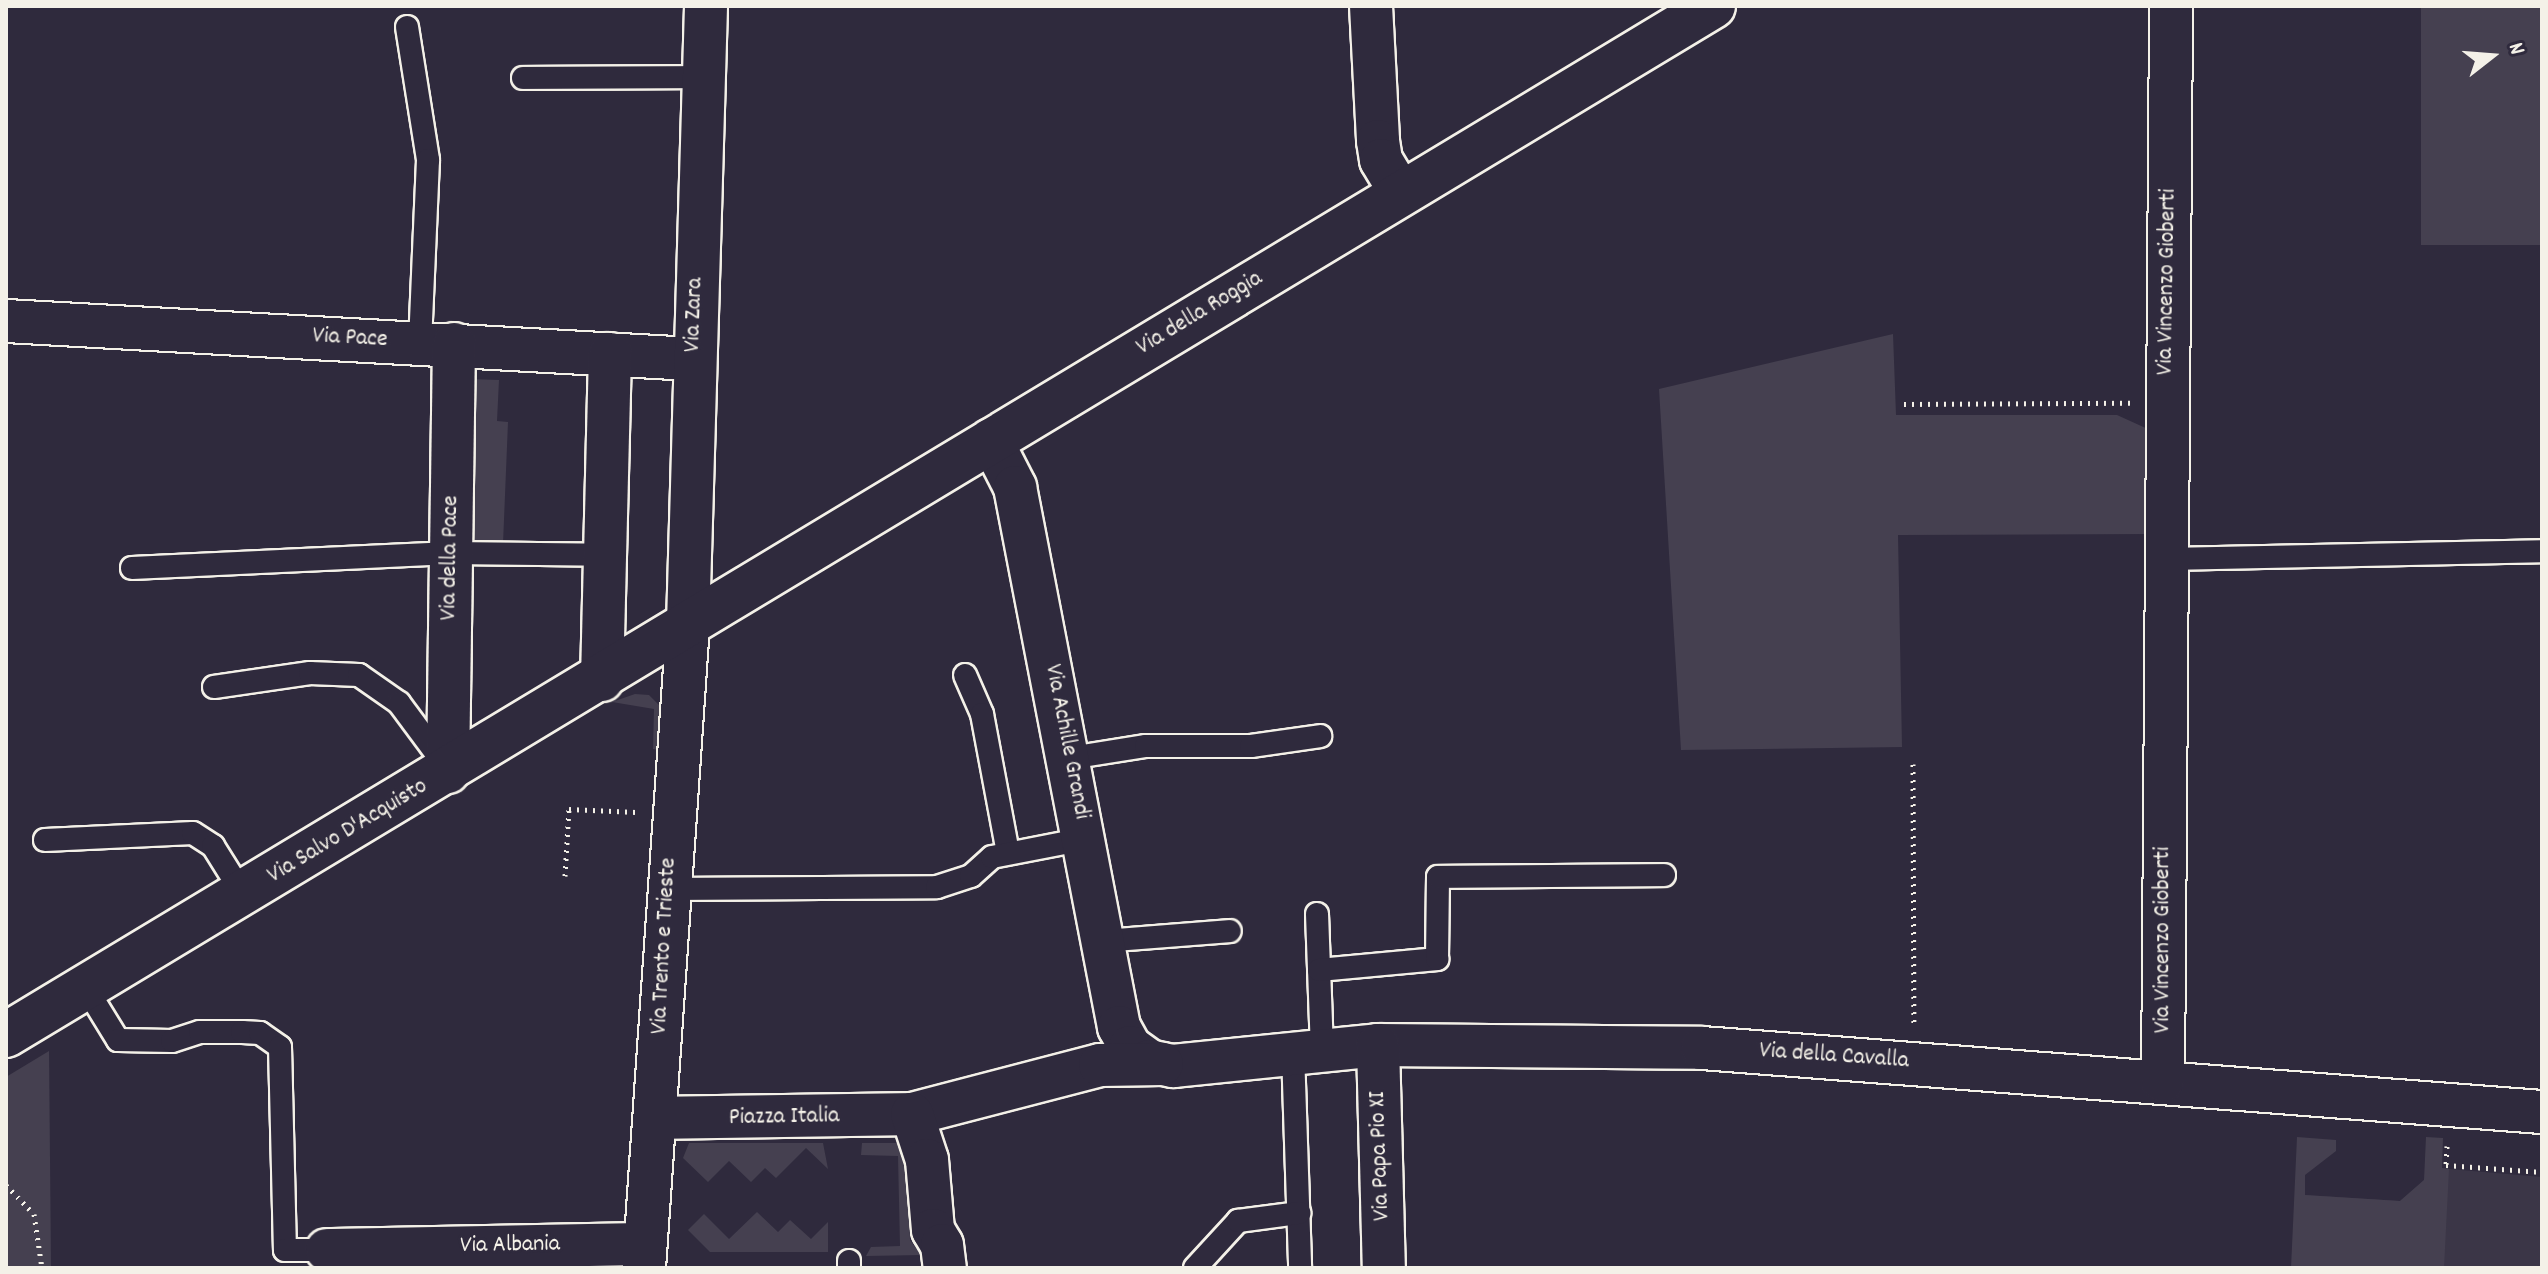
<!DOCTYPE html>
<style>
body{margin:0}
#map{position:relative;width:2548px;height:1274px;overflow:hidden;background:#2f2a3d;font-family:Dekko,sans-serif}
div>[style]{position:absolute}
.built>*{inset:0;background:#3b3647}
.green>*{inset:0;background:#454050;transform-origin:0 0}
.path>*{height:5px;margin-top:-2.5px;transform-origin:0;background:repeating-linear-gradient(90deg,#f4f1e8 0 2px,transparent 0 8px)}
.roads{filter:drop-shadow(2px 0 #f4f1e8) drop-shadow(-2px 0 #f4f1e8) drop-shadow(0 2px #f4f1e8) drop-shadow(0 -2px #f4f1e8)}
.service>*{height:22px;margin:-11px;padding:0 11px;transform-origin:11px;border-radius:11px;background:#2f2a3d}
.minor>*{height:42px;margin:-21px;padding:0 21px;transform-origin:21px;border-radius:21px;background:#2f2a3d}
.tertiary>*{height:44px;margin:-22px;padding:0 22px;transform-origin:22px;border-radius:22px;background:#2f2a3d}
span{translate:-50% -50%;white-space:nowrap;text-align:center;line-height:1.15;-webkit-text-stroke:6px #2f2a3d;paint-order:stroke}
.street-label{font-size:24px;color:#f4f1e8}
.frame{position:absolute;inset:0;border:8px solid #f4f1e8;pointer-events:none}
.north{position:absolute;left:2452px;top:16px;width:80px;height:80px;-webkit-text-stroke:6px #2f2a3d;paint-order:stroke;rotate:73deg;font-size:22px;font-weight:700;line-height:32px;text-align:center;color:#f4f1e8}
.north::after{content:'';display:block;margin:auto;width:28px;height:36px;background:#f4f1e8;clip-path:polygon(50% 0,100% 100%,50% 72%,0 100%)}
</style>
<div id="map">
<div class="built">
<i style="clip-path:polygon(2438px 1168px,2542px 1177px,2542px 1268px,2292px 1268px,2304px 1195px,2400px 1201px)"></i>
</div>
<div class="green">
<i style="left:2421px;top:6px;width:121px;height:239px"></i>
<i style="clip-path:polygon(1893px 334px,1896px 415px,2117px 415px,2150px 430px,2150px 534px,1898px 535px,1902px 747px,1681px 750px,1659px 389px)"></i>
<i style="clip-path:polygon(468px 379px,499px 380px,497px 421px,508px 422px,503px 544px,463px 543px)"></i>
<i style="clip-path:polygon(635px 694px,649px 695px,661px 707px,659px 750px,653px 749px,654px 709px,612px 702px)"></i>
<i style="clip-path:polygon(49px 1051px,51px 1268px,6px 1268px,6px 1077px)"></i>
<i style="clip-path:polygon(2297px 1137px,2336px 1140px,2336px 1151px,2305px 1175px,2305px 1195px,2400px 1201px,2424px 1180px,2426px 1137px,2443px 1138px,2442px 1168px,2449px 1169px,2444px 1268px,2291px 1268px)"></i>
<i style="clip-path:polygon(689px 1143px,823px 1143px,828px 1169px,806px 1148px,776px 1178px,765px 1168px,751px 1182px,729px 1161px,708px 1182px,683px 1158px)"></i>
<i style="clip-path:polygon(862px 1143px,907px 1143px,910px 1240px,921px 1255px,866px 1256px,871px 1247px,900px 1246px,898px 1156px,861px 1155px)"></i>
<i style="clip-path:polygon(757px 1212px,778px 1232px,790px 1220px,811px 1239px,828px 1222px,828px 1252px,710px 1252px,688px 1230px,704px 1214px,729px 1239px)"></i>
</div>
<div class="path">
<i style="left:1904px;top:404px;width:226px;rotate:-0.3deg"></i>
<i style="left:1913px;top:764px;width:261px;rotate:89.8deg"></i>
<i style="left:565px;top:876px;width:67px;rotate:-86.6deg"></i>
<i style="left:569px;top:809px;width:67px;rotate:2.6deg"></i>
<i style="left:2447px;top:1146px;width:19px;rotate:93deg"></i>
<i style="left:2446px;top:1165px;width:96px;rotate:4.2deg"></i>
<i style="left:6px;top:1185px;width:40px;rotate:46deg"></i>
<i style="left:34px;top:1214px;width:55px;rotate:81.6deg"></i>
</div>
<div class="roads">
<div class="service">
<i style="left:407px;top:27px;width:135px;rotate:81deg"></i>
<i style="left:428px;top:160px;width:183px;rotate:92.5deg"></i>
<i style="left:523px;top:78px;width:182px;rotate:-0.3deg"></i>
<i style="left:2167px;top:559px;width:375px;rotate:-1.2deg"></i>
<i style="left:132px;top:568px;width:319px;rotate:-2.7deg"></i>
<i style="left:451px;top:553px;width:153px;rotate:0.7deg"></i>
<i style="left:965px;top:675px;width:43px;rotate:66.4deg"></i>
<i style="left:982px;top:714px;width:141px;rotate:79.4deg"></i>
<i style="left:214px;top:687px;width:97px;rotate:-8.3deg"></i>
<i style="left:310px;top:673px;width:49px;rotate:2.3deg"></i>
<i style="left:359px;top:675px;width:49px;rotate:35deg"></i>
<i style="left:399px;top:703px;width:72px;rotate:53.4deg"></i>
<i style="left:1070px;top:758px;width:77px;rotate:-9deg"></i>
<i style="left:1146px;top:746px;width:105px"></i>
<i style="left:1251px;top:746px;width:70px;rotate:-8.2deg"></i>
<i style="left:45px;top:840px;width:148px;rotate:-2.7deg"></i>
<i style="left:193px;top:833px;width:24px;rotate:33deg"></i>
<i style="left:213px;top:846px;width:57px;rotate:58deg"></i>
<i style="left:669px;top:889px;width:268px;rotate:-0.4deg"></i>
<i style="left:937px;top:887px;width:36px;rotate:-18deg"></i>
<i style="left:971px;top:876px;width:28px;rotate:-42deg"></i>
<i style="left:992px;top:857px;width:95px;rotate:-11deg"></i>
<i style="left:1317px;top:914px;width:135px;rotate:87.9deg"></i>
<i style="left:1103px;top:941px;width:127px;rotate:-4.5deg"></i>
<i style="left:1319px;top:970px;width:119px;rotate:-5.3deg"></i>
<i style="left:1437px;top:959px;width:82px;rotate:-89.3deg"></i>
<i style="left:1438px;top:877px;width:226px;rotate:-0.5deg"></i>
<i style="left:86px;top:988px;width:61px;rotate:58.4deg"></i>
<i style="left:118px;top:1040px;width:54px;rotate:1.1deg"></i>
<i style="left:172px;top:1041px;width:29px;rotate:-18deg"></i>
<i style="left:200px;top:1032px;width:42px"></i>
<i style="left:242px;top:1032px;width:18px;rotate:3deg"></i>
<i style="left:260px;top:1033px;width:24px;rotate:35deg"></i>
<i style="left:280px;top:1047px;width:203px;rotate:88.6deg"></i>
<i style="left:285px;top:1250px;width:42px"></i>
<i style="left:1293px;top:1052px;width:216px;rotate:88.1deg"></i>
<i style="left:849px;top:1261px;width:7px;rotate:90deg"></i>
<i style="left:1195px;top:1268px;width:64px;rotate:-47.5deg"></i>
<i style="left:1238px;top:1221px;width:62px;rotate:-7.5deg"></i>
</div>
<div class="minor">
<i style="left:1371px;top:6px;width:135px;rotate:87deg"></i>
<i style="left:1378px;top:141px;width:19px;rotate:81deg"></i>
<i style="left:1381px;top:160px;width:39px;rotate:59deg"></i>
<i style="left:6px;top:321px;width:688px;rotate:3.17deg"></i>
<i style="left:991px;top:440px;width:53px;rotate:62.9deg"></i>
<i style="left:1015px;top:487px;width:550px;rotate:79.1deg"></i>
<i style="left:1119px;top:1027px;width:23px;rotate:61deg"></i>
<i style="left:1130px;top:1047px;width:24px;rotate:36deg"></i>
<i style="left:1149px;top:1061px;width:25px;rotate:12deg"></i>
<i style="left:1173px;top:1066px;width:206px;rotate:-5.8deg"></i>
<i style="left:1378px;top:1045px;width:324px;rotate:0.5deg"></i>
<i style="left:1702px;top:1048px;width:842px;rotate:4.36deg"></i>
<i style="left:602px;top:680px;width:326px;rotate:-88.6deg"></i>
<i style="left:448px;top:772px;width:428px;rotate:-89.2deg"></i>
<i style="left:1378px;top:1045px;width:223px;rotate:88.5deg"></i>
<i style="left:2163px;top:1081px;width:1075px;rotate:-89.57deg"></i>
<i style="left:912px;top:1114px;width:194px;rotate:-14.6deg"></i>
<i style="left:1100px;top:1065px;width:62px;rotate:-0.9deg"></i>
<i style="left:655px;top:1118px;width:257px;rotate:-0.9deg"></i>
<i style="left:912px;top:1114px;width:48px;rotate:71.9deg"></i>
<i style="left:927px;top:1160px;width:70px;rotate:85.1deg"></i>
<i style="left:933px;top:1230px;width:17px;rotate:59deg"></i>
<i style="left:942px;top:1245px;width:23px;rotate:83deg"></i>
<i style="left:327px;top:1250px;width:318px;rotate:-1.1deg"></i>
<i style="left:644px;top:1268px;width:646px;rotate:-86.09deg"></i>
<i style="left:688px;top:624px;width:618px;rotate:-88.33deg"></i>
</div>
<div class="tertiary">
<i style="left:6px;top:1035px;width:1993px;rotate:-31.08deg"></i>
</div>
</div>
<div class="street-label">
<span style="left:2168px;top:282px;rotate:-89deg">Via Vincenzo Gioberti</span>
<span style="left:1200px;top:314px;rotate:-31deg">Via della Roggia</span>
<span style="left:695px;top:315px;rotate:-88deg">Via Zara</span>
<span style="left:350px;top:339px;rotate:3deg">Via Pace</span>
<span style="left:451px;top:558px;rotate:-89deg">Via della Pace</span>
<span style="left:1066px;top:742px;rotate:79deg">Via Achille Grandi</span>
<span style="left:348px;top:832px;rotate:-31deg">Via Salvo D'Acquisto</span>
<span style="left:2164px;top:940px;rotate:-90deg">Via Vincenzo Gioberti</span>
<span style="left:665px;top:946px;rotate:-87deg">Via Trento e Trieste</span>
<span style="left:1834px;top:1057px;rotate:4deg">Via della Cavalla</span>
<span style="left:784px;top:1118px;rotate:-1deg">Piazza Italia</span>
<span style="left:1381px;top:1156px;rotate:-92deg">Via Papa Pio XI</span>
<span style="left:510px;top:1246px;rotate:-1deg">Via Albania</span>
</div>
<div class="frame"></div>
<div class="north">N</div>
</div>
